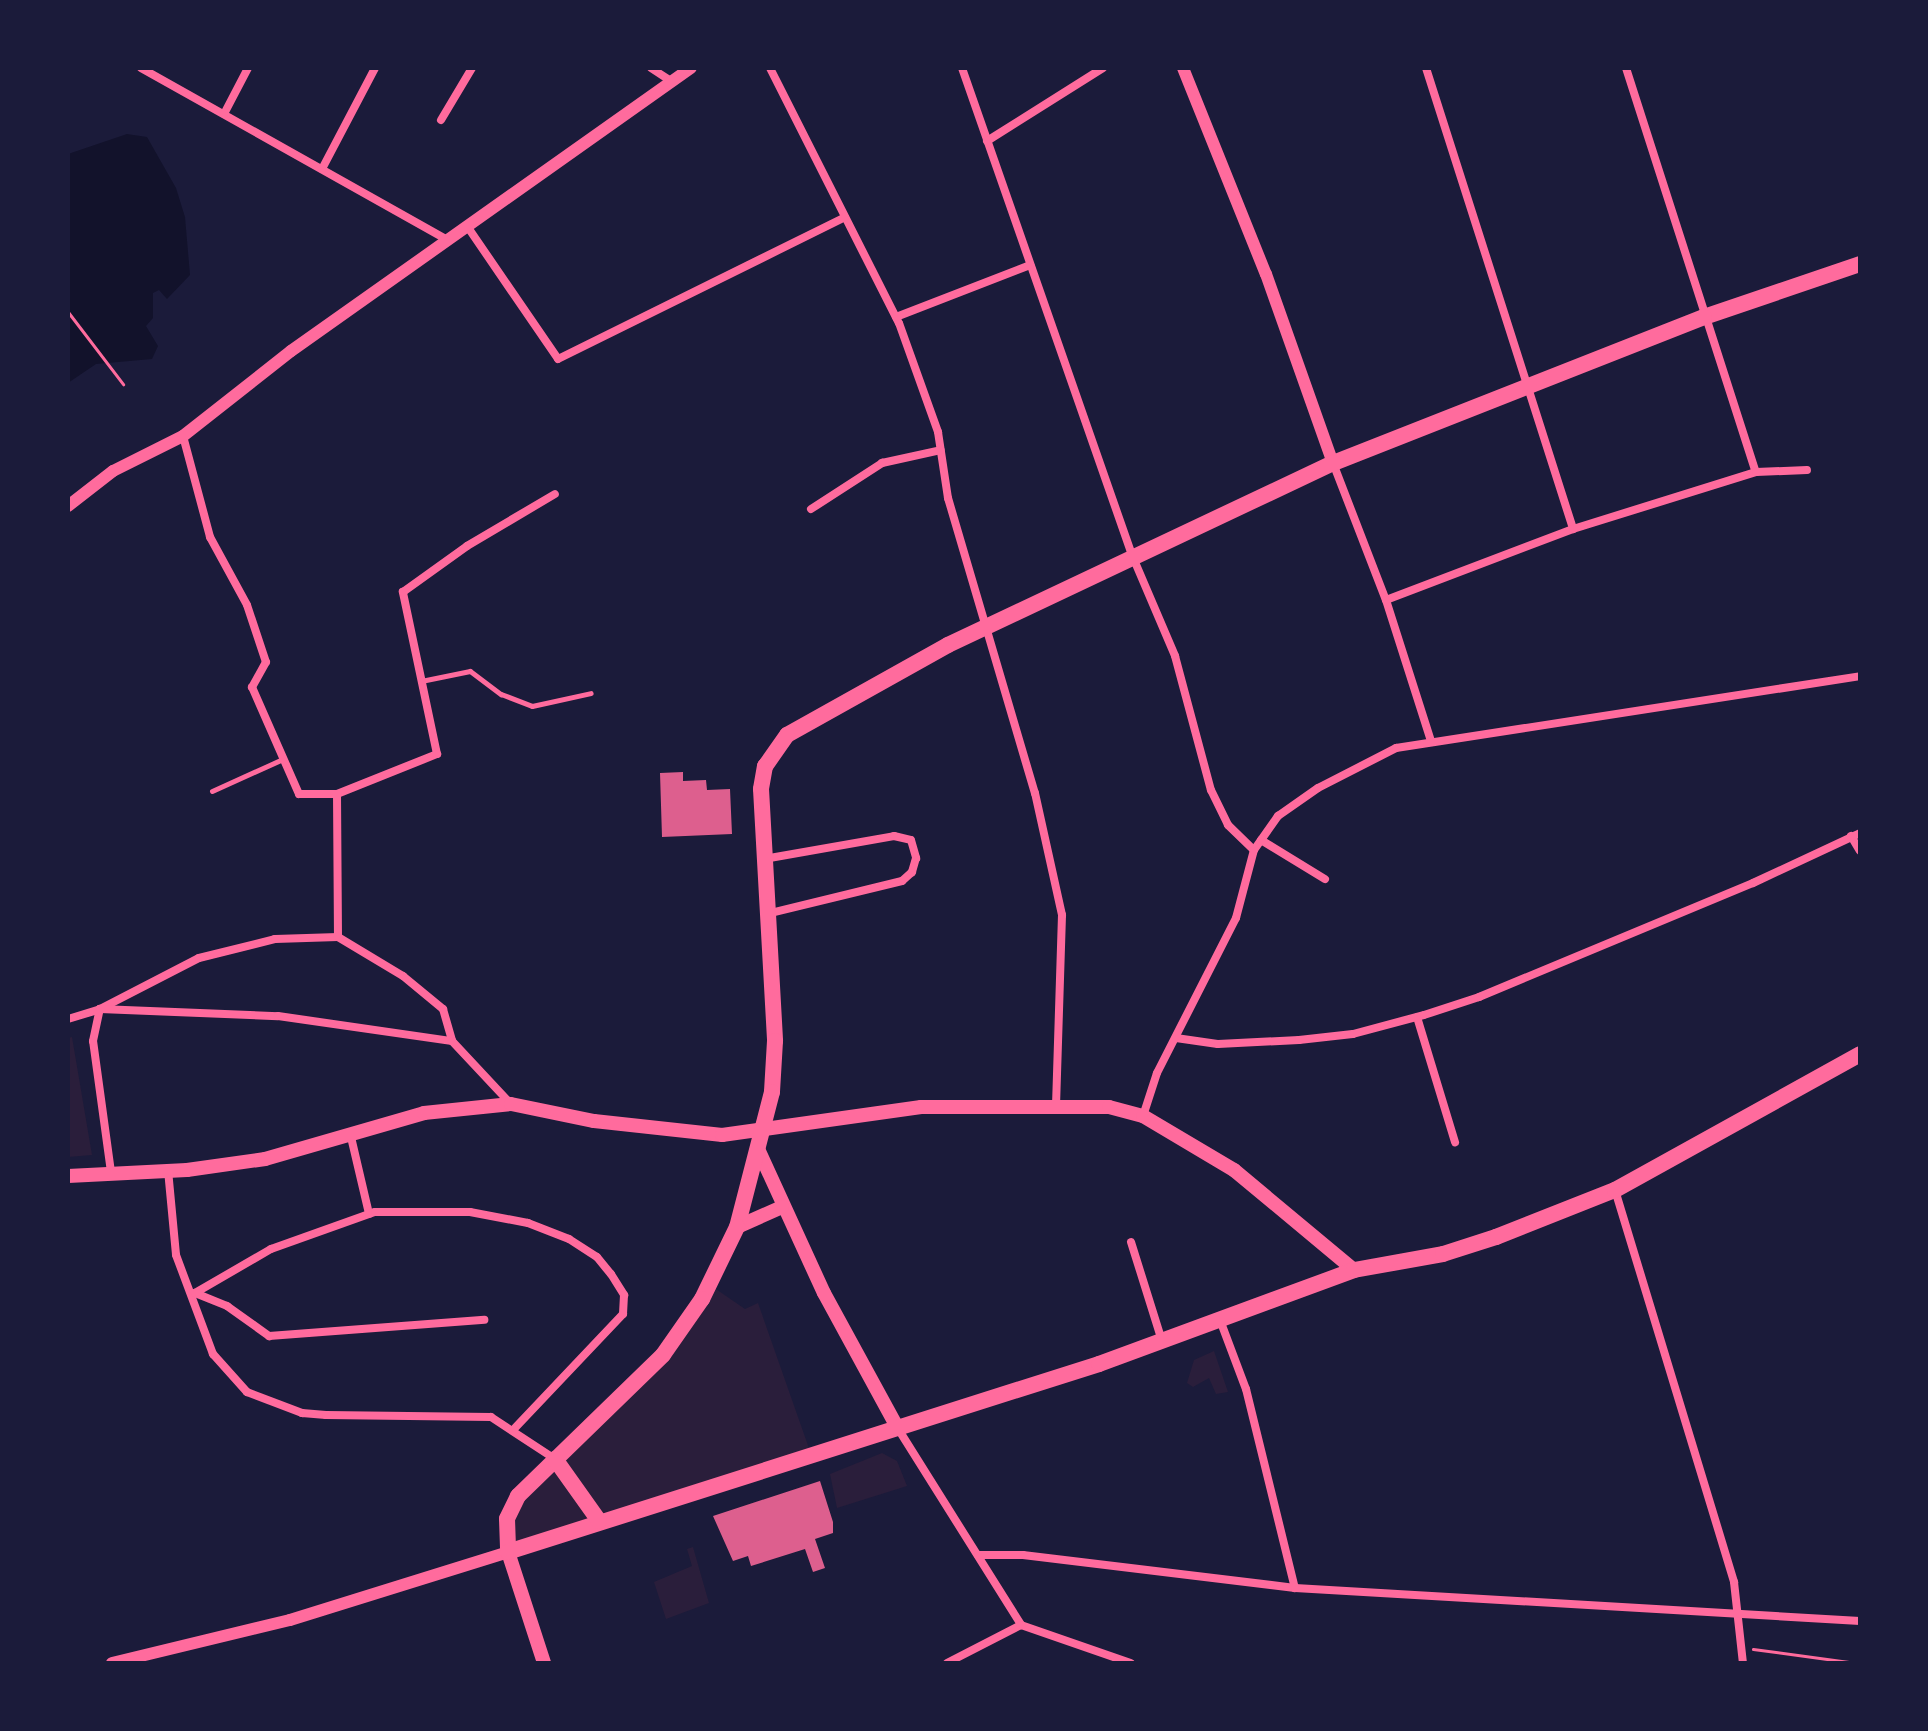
<!DOCTYPE html>
<style>
body{margin:0}
#map{position:relative;width:1928px;height:1731px;overflow:hidden;background:#1b1b3a;font-family:"Varela Round",sans-serif}
div>[style]{position:absolute}
.green>*{inset:0;background:#2a1e3b}
.water>*{inset:0;background:#12122b}
.building>*{inset:0;background:#dd5f8e}
.path>*{height:3px;margin:-1.5px;padding:0 1.5px;transform-origin:1.5px;border-radius:1.5px;background:#ff6b9d}
.service>*{height:5px;margin:-2.5px;padding:0 2.5px;transform-origin:2.5px;border-radius:2.5px;background:#ff6b9d}
.minor>*{height:8px;margin:-4px;padding:0 4px;transform-origin:4px;border-radius:4px;background:#ff6b9d}
.tertiary>*{height:12px;margin:-6px;padding:0 6px;transform-origin:6px;border-radius:6px;background:#ff6b9d}
.secondary>*{height:14px;margin:-7px;padding:0 7px;transform-origin:7px;border-radius:7px;background:#ff6b9d}
.primary>*{height:16px;margin:-8px;padding:0 8px;transform-origin:8px;border-radius:8px;background:#ff6b9d}
span{translate:-50% -50%;white-space:nowrap;text-align:center;line-height:1.15;-webkit-text-stroke:6px #1b1b3a;paint-order:stroke}
.frame{position:absolute;inset:0;border:70px solid #1b1b3a;pointer-events:none}
</style>
<div id="map">
<div class="green">
<i style="clip-path:polygon(72px 1037px,92px 1155px,68px 1157px,68px 1038px)"></i>
<i style="clip-path:polygon(710px 1285px,745px 1309px,758px 1303px,811px 1454px,508px 1552px,507px 1519px,627px 1392px)"></i>
<i style="clip-path:polygon(1214px 1351px,1228px 1392px,1216px 1394px,1209px 1378px,1193px 1387px,1187px 1383px,1194px 1360px)"></i>
<i style="clip-path:polygon(882px 1453px,897px 1461px,907px 1486px,837px 1508px,830px 1474px)"></i>
<i style="clip-path:polygon(693px 1547px,709px 1603px,666px 1619px,654px 1582px,692px 1566px,687px 1549px)"></i>
</div>
<div class="water">
<i style="clip-path:polygon(127px 134px,147px 137px,176px 188px,185px 217px,190px 275px,167px 299px,159px 290px,153px 293px,153px 318px,146px 326px,158px 346px,152px 359px,96px 364px,68px 383px,68px 154px)"></i>
</div>
<div class="building">
<i style="clip-path:polygon(683px 772px,683px 781px,706px 780px,707px 790px,730px 789px,732px 834px,662px 837px,660px 773px)"></i>
<i style="clip-path:polygon(820px 1481px,833px 1522px,833px 1533px,815px 1539px,825px 1568px,813px 1572px,805px 1549px,751px 1566px,748px 1556px,733px 1561px,713px 1516px)"></i>
</div>
<div class="path">
<i style="left:68px;top:312px;width:91px;rotate:52.6deg"></i>
<i style="left:1753px;top:1649px;width:104px;rotate:7.7deg"></i>
</div>
<div class="service">
<i style="left:421px;top:681px;width:50px;rotate:-11.5deg"></i>
<i style="left:470px;top:671px;width:39px;rotate:37deg"></i>
<i style="left:501px;top:694px;width:33px;rotate:21deg"></i>
<i style="left:532px;top:706px;width:60px;rotate:-12.4deg"></i>
<i style="left:212px;top:791px;width:78px;rotate:-24.3deg"></i>
</div>
<div class="minor">
<i style="left:141px;top:68px;width:351px;rotate:29.3deg"></i>
<i style="left:651px;top:68px;width:24px;rotate:33deg"></i>
<i style="left:770px;top:68px;width:286px;rotate:63.2deg"></i>
<i style="left:899px;top:323px;width:116px;rotate:70.3deg"></i>
<i style="left:938px;top:432px;width:67px;rotate:81.4deg"></i>
<i style="left:948px;top:498px;width:308px;rotate:73.6deg"></i>
<i style="left:1035px;top:793px;width:125px;rotate:77.5deg"></i>
<i style="left:1062px;top:915px;width:189px;rotate:91.8deg"></i>
<i style="left:962px;top:68px;width:516px;rotate:70.76deg"></i>
<i style="left:1132px;top:555px;width:110px;rotate:66.9deg"></i>
<i style="left:1175px;top:656px;width:139px;rotate:75deg"></i>
<i style="left:1211px;top:790px;width:39px;rotate:64deg"></i>
<i style="left:1228px;top:825px;width:36px;rotate:44deg"></i>
<i style="left:1426px;top:68px;width:484px;rotate:72.3deg"></i>
<i style="left:1626px;top:68px;width:424px;rotate:72.2deg"></i>
<i style="left:224px;top:114px;width:52px;rotate:-62.4deg"></i>
<i style="left:441px;top:120px;width:61px;rotate:-59.2deg"></i>
<i style="left:987px;top:141px;width:137px;rotate:-32.2deg"></i>
<i style="left:322px;top:169px;width:114px;rotate:-62.3deg"></i>
<i style="left:467px;top:226px;width:161px;rotate:55.6deg"></i>
<i style="left:558px;top:359px;width:320px;rotate:-26.3deg"></i>
<i style="left:896px;top:317px;width:144px;rotate:-21.2deg"></i>
<i style="left:183px;top:436px;width:105px;rotate:75deg"></i>
<i style="left:210px;top:537px;width:77px;rotate:61.4deg"></i>
<i style="left:247px;top:605px;width:60px;rotate:71.6deg"></i>
<i style="left:266px;top:662px;width:29px;rotate:119deg"></i>
<i style="left:252px;top:687px;width:117px;rotate:66.3deg"></i>
<i style="left:299px;top:794px;width:38px"></i>
<i style="left:337px;top:794px;width:143px;rotate:89.6deg"></i>
<i style="left:1333px;top:463px;width:147px;rotate:68.9deg"></i>
<i style="left:1386px;top:600px;width:148px;rotate:72.3deg"></i>
<i style="left:811px;top:509px;width:85px;rotate:-32.9deg"></i>
<i style="left:882px;top:463px;width:60px;rotate:-12.4deg"></i>
<i style="left:1386px;top:600px;width:200px;rotate:-20.8deg"></i>
<i style="left:1573px;top:529px;width:192px;rotate:-17.3deg"></i>
<i style="left:1756px;top:472px;width:51px;rotate:-2.2deg"></i>
<i style="left:337px;top:794px;width:108px;rotate:-21.8deg"></i>
<i style="left:437px;top:754px;width:166px;rotate:-101.9deg"></i>
<i style="left:403px;top:592px;width:79px;rotate:-35.7deg"></i>
<i style="left:467px;top:546px;width:102px;rotate:-30.6deg"></i>
<i style="left:1851px;top:836px;width:17px;rotate:59deg"></i>
<i style="left:1261px;top:840px;width:75px;rotate:31.4deg"></i>
<i style="left:764px;top:859px;width:132px;rotate:-10deg"></i>
<i style="left:894px;top:836px;width:17px;rotate:13deg"></i>
<i style="left:911px;top:840px;width:19px;rotate:74deg"></i>
<i style="left:916px;top:858px;width:15px;rotate:106deg"></i>
<i style="left:912px;top:872px;width:13px;rotate:138deg"></i>
<i style="left:902px;top:881px;width:139px;rotate:166.3deg"></i>
<i style="left:1417px;top:1017px;width:131px;rotate:73.1deg"></i>
<i style="left:68px;top:1019px;width:34px;rotate:-17deg"></i>
<i style="left:100px;top:1009px;width:111px;rotate:-27.3deg"></i>
<i style="left:199px;top:958px;width:78px;rotate:-14deg"></i>
<i style="left:275px;top:939px;width:63px;rotate:-1.8deg"></i>
<i style="left:338px;top:937px;width:76px;rotate:31deg"></i>
<i style="left:403px;top:976px;width:52px;rotate:39.5deg"></i>
<i style="left:443px;top:1009px;width:33px;rotate:74deg"></i>
<i style="left:1176px;top:1038px;width:42px;rotate:8.1deg"></i>
<i style="left:1218px;top:1044px;width:81px;rotate:-2.8deg"></i>
<i style="left:1299px;top:1040px;width:54px;rotate:-6.3deg"></i>
<i style="left:1353px;top:1034px;width:73px;rotate:-15deg"></i>
<i style="left:1424px;top:1015px;width:58px;rotate:-18.1deg"></i>
<i style="left:1479px;top:997px;width:297px;rotate:-22.6deg"></i>
<i style="left:1753px;top:883px;width:118px;rotate:-25deg"></i>
<i style="left:1143px;top:1116px;width:45px;rotate:-72deg"></i>
<i style="left:1157px;top:1073px;width:174px;rotate:-63deg"></i>
<i style="left:1236px;top:918px;width:70px;rotate:-75.2deg"></i>
<i style="left:1254px;top:850px;width:42px;rotate:-54.8deg"></i>
<i style="left:1278px;top:816px;width:49px;rotate:-35deg"></i>
<i style="left:1318px;top:788px;width:88px;rotate:-27.1deg"></i>
<i style="left:1396px;top:748px;width:470px;rotate:-8.8deg"></i>
<i style="left:351px;top:1137px;width:79px;rotate:76.8deg"></i>
<i style="left:168px;top:1170px;width:85px;rotate:84.6deg"></i>
<i style="left:176px;top:1255px;width:106px;rotate:69.5deg"></i>
<i style="left:213px;top:1354px;width:51px;rotate:48.2deg"></i>
<i style="left:247px;top:1392px;width:59px;rotate:20.9deg"></i>
<i style="left:302px;top:1413px;width:24px;rotate:5deg"></i>
<i style="left:326px;top:1415px;width:165px;rotate:0.7deg"></i>
<i style="left:491px;top:1417px;width:77px;rotate:33.3deg"></i>
<i style="left:111px;top:1172px;width:132px;rotate:-97.8deg"></i>
<i style="left:93px;top:1041px;width:33px;rotate:-78deg"></i>
<i style="left:100px;top:1009px;width:178px;rotate:2.3deg"></i>
<i style="left:278px;top:1016px;width:176px;rotate:8.2deg"></i>
<i style="left:452px;top:1041px;width:85px;rotate:46.9deg"></i>
<i style="left:1615px;top:1190px;width:410px;rotate:73.1deg"></i>
<i style="left:1734px;top:1582px;width:81px;rotate:83.7deg"></i>
<i style="left:1131px;top:1242px;width:104px;rotate:72.6deg"></i>
<i style="left:195px;top:1293px;width:88px;rotate:-30.1deg"></i>
<i style="left:271px;top:1249px;width:110px;rotate:-19.6deg"></i>
<i style="left:375px;top:1212px;width:95px"></i>
<i style="left:470px;top:1212px;width:59px;rotate:10.7deg"></i>
<i style="left:528px;top:1223px;width:44px;rotate:21.3deg"></i>
<i style="left:569px;top:1239px;width:33px;rotate:33deg"></i>
<i style="left:597px;top:1257px;width:22px;rotate:51deg"></i>
<i style="left:611px;top:1274px;width:25px;rotate:58deg"></i>
<i style="left:624px;top:1295px;width:19px;rotate:93deg"></i>
<i style="left:623px;top:1314px;width:157px;rotate:133.5deg"></i>
<i style="left:195px;top:1293px;width:35px;rotate:22deg"></i>
<i style="left:227px;top:1306px;width:52px;rotate:35.5deg"></i>
<i style="left:269px;top:1336px;width:216px;rotate:-4.3deg"></i>
<i style="left:1220px;top:1320px;width:74px;rotate:69.4deg"></i>
<i style="left:1246px;top:1389px;width:205px;rotate:76.2deg"></i>
<i style="left:897px;top:1427px;width:234px;rotate:57.9deg"></i>
<i style="left:978px;top:1555px;width:45px"></i>
<i style="left:1023px;top:1555px;width:274px;rotate:6.9deg"></i>
<i style="left:1295px;top:1588px;width:566px;rotate:3.34deg"></i>
<i style="left:947px;top:1663px;width:83px;rotate:-27.2deg"></i>
<i style="left:1021px;top:1625px;width:116px;rotate:19.1deg"></i>
</div>
<div class="tertiary">
<i style="left:1183px;top:68px;width:222px;rotate:68.1deg"></i>
<i style="left:1266px;top:274px;width:201px;rotate:70.5deg"></i>
<i style="left:68px;top:506px;width:57px;rotate:-37.9deg"></i>
<i style="left:113px;top:471px;width:78px;rotate:-26.6deg"></i>
<i style="left:183px;top:436px;width:137px;rotate:-38.2deg"></i>
<i style="left:291px;top:351px;width:490px;rotate:-35.3deg"></i>
<i style="left:112px;top:1663px;width:183px;rotate:-13.6deg"></i>
<i style="left:290px;top:1620px;width:228px;rotate:-17.3deg"></i>
</div>
<div class="secondary">
<i style="left:758px;top:1149px;width:158px;rotate:65.4deg"></i>
<i style="left:824px;top:1293px;width:153px;rotate:61.4deg"></i>
<i style="left:68px;top:1176px;width:119px;rotate:-2.9deg"></i>
<i style="left:187px;top:1170px;width:79px;rotate:-8deg"></i>
<i style="left:265px;top:1159px;width:166px;rotate:-16.1deg"></i>
<i style="left:424px;top:1113px;width:87px;rotate:-5.9deg"></i>
<i style="left:511px;top:1104px;width:85px;rotate:11.6deg"></i>
<i style="left:594px;top:1121px;width:129px;rotate:6.2deg"></i>
<i style="left:722px;top:1135px;width:201px;rotate:-8deg"></i>
<i style="left:921px;top:1107px;width:188px"></i>
<i style="left:1109px;top:1107px;width:35px;rotate:15deg"></i>
<i style="left:1143px;top:1116px;width:106px;rotate:30.7deg"></i>
<i style="left:1234px;top:1170px;width:156px;rotate:39.8deg"></i>
<i style="left:737px;top:1227px;width:49px;rotate:-24deg"></i>
<i style="left:508px;top:1552px;width:117px;rotate:72deg"></i>
</div>
<div class="primary">
<i style="left:1860px;top:264px;width:165px;rotate:161.2deg"></i>
<i style="left:1704px;top:317px;width:399px;rotate:158.5deg"></i>
<i style="left:1333px;top:463px;width:426px;rotate:154.7deg"></i>
<i style="left:948px;top:645px;width:184px;rotate:150.8deg"></i>
<i style="left:787px;top:735px;width:38px;rotate:125deg"></i>
<i style="left:765px;top:766px;width:23px;rotate:100deg"></i>
<i style="left:761px;top:789px;width:252px;rotate:86.8deg"></i>
<i style="left:775px;top:1041px;width:51px;rotate:93.4deg"></i>
<i style="left:772px;top:1092px;width:139px;rotate:104.5deg"></i>
<i style="left:737px;top:1227px;width:80px;rotate:115.9deg"></i>
<i style="left:702px;top:1299px;width:68px;rotate:124.9deg"></i>
<i style="left:663px;top:1355px;width:202px;rotate:135.8deg"></i>
<i style="left:518px;top:1496px;width:25px;rotate:116deg"></i>
<i style="left:507px;top:1519px;width:33px;rotate:88deg"></i>
<i style="left:508px;top:1552px;width:620px;rotate:-17.65deg"></i>
<i style="left:1099px;top:1364px;width:272px;rotate:-20.2deg"></i>
<i style="left:1354px;top:1270px;width:90px;rotate:-10.2deg"></i>
<i style="left:1443px;top:1254px;width:56px;rotate:-17.8deg"></i>
<i style="left:1496px;top:1237px;width:128px;rotate:-21.6deg"></i>
<i style="left:1615px;top:1190px;width:280px;rotate:-29deg"></i>
<i style="left:555px;top:1459px;width:76px;rotate:54.6deg"></i>
</div>
<div class="frame"></div>
</div>
